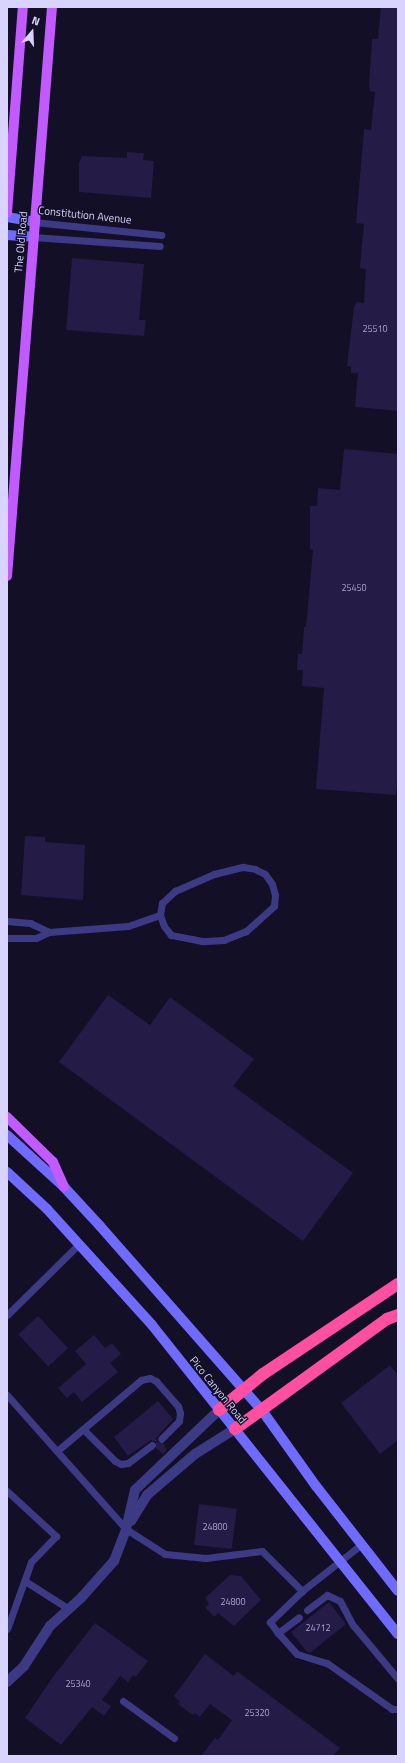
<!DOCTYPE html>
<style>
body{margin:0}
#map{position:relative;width:405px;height:1763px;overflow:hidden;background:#130f26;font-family:"Titillium Web",sans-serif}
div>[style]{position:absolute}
.building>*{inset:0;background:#241b47;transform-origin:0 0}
.service>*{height:7px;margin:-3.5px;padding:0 3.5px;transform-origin:3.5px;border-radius:3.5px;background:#3d3a85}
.minor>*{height:10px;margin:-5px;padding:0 5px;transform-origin:5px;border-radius:5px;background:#3d3a85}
.secondary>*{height:10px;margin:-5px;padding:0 5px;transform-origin:5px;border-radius:5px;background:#6f6bff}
.primary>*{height:10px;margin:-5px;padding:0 5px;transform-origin:5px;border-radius:5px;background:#c25bff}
.motorway>*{height:12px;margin:-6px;padding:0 6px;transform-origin:6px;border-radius:6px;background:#ff4fa3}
span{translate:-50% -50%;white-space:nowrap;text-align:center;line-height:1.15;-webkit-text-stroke:3px #130f26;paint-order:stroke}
.number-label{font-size:9px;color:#aca6d1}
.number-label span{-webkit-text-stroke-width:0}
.street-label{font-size:11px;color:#d9d4ff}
.frame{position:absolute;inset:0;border:8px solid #d9d4ff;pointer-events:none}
.north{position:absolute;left:12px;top:12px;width:40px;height:40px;-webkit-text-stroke:3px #130f26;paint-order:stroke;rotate:19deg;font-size:11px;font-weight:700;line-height:16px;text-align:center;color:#d9d4ff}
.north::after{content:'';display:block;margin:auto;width:14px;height:18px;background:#d9d4ff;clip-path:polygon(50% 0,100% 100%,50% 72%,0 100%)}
</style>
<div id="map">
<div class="building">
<i style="clip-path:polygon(381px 7px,398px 7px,398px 411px,355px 407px,358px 373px,351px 373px,351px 367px,347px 366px,354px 307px,357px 302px,364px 303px,366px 269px,360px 268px,364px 224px,356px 223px,364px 129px,371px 130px,375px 92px,370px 91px,369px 86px,372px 39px,378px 39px)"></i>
<i style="clip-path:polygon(127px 152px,144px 153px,143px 160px,154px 161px,151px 198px,79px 192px,79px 163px,82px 156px,127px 158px)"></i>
<i style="clip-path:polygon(72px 258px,144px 264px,139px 320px,146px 320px,144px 336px,66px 330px)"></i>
<i style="clip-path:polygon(344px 449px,398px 454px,398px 763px,396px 795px,316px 789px,324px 688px,302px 686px,303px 670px,297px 670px,298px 654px,302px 654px,304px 627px,306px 627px,313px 550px,310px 549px,310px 506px,317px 506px,318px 488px,340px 490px)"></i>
<i style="clip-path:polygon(25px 836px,45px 837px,45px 842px,85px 845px,83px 900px,21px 895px)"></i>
<i style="clip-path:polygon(108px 995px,150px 1025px,170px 997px,254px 1059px,233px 1086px,353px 1173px,303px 1241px,59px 1062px)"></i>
<i style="left:38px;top:1316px;width:44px;height:27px;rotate:47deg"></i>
<i style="clip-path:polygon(94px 1335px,105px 1348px,112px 1343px,121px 1354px,110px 1363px,118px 1372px,82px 1402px,74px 1392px,67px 1398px,58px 1388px,86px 1364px,75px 1351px)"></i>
<i style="clip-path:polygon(390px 1365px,398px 1375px,398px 1440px,380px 1454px,341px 1403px)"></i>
<i style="clip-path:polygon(158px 1401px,173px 1419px,156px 1438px,157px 1442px,163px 1443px,167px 1450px,163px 1454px,156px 1448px,156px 1442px,151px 1440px,128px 1456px,114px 1437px)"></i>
<i style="left:199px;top:1504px;width:38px;height:41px;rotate:7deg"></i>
<i style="clip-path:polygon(230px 1575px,241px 1576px,261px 1600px,234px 1626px,218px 1613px,214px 1617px,205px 1607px,209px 1604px,205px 1598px)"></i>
<i style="clip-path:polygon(329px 1602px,346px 1624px,310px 1653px,307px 1652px,291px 1632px)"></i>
<i style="clip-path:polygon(95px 1623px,148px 1661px,136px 1677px,133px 1675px,128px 1682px,120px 1676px,102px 1700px,111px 1706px,104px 1716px,92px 1707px,61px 1745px,25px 1718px,52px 1678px)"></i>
<i style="clip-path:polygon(205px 1654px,234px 1676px,237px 1671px,340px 1748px,333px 1756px,201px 1756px,215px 1738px,218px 1740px,232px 1720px,210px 1704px,200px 1717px,195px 1713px,193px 1715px,178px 1704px,180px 1702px,174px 1696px)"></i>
</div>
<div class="service">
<i style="left:34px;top:222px;width:128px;rotate:5.8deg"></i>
<i style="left:33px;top:237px;width:127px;rotate:4.1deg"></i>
<i style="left:243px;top:867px;width:12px;rotate:9deg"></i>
<i style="left:255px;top:869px;width:11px;rotate:27deg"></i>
<i style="left:265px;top:874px;width:12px;rotate:55deg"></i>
<i style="left:272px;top:884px;width:11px;rotate:75deg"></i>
<i style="left:275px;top:895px;width:11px;rotate:95deg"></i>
<i style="left:274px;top:906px;width:38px;rotate:138deg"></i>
<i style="left:246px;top:931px;width:24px;rotate:158deg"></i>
<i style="left:224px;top:940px;width:22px;rotate:177deg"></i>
<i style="left:202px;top:941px;width:32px;rotate:-169deg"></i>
<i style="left:171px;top:935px;width:11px;rotate:-128deg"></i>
<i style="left:164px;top:926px;width:12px;rotate:-110deg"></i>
<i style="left:160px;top:915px;width:12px;rotate:-81deg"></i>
<i style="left:162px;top:903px;width:18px;rotate:-43deg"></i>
<i style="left:175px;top:891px;width:43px;rotate:-23.6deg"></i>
<i style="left:214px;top:874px;width:30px;rotate:-14deg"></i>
<i style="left:7px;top:921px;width:23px;rotate:5deg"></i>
<i style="left:30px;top:923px;width:21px;rotate:25deg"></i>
<i style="left:49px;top:932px;width:79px;rotate:-4.3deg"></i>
<i style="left:128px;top:926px;width:34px;rotate:-19deg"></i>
<i style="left:7px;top:938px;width:29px"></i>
<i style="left:36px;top:938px;width:14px;rotate:-25deg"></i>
<i style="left:7px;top:1315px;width:101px;rotate:-44.6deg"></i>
<i style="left:7px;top:1395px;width:179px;rotate:48.4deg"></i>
<i style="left:126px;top:1529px;width:46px;rotate:32.7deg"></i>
<i style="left:165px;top:1554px;width:41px;rotate:5.6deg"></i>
<i style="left:206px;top:1558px;width:56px;rotate:-7.1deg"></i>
<i style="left:262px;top:1551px;width:57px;rotate:45deg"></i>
<i style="left:302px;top:1591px;width:76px;rotate:-38.1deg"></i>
<i style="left:83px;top:1429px;width:45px;rotate:45deg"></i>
<i style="left:115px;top:1461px;width:7px;rotate:27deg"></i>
<i style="left:121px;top:1464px;width:7px;rotate:-8deg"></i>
<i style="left:128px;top:1463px;width:30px;rotate:-37deg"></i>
<i style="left:57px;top:1451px;width:110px;rotate:-40.2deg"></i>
<i style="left:141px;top:1380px;width:9px;rotate:-13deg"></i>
<i style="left:150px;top:1378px;width:7px;rotate:27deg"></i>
<i style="left:156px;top:1381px;width:33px;rotate:49deg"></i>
<i style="left:178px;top:1406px;width:7px;rotate:74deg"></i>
<i style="left:180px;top:1413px;width:8px;rotate:97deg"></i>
<i style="left:179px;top:1421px;width:25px;rotate:135deg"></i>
<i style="left:7px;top:1491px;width:67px;rotate:42.6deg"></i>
<i style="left:56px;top:1536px;width:36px;rotate:134deg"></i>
<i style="left:31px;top:1562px;width:71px;rotate:109.7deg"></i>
<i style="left:25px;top:1581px;width:52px;rotate:32.5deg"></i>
<i style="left:302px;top:1591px;width:45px;rotate:135.9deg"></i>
<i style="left:270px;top:1622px;width:14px;rotate:54deg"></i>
<i style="left:278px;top:1633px;width:28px;rotate:48deg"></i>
<i style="left:297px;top:1654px;width:31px;rotate:17deg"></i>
<i style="left:327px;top:1663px;width:80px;rotate:35.3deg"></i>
<i style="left:392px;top:1709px;width:6px"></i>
<i style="left:307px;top:1610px;width:25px;rotate:-37deg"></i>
<i style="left:327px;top:1595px;width:14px;rotate:25deg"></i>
<i style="left:340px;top:1601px;width:27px;rotate:62deg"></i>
<i style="left:353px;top:1625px;width:70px;rotate:50.2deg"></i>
<i style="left:278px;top:1633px;width:26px;rotate:-37deg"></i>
<i style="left:123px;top:1701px;width:63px;rotate:36deg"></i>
</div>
<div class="minor">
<i style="left:131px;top:1521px;width:31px;rotate:-58deg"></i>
<i style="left:147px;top:1495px;width:63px;rotate:-40.5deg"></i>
<i style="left:195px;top:1454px;width:47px;rotate:-32deg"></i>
<i style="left:7px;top:1682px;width:23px;rotate:-43deg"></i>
<i style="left:24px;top:1666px;width:48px;rotate:-57deg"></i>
<i style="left:50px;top:1626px;width:42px;rotate:-42.1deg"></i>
<i style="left:81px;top:1598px;width:50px;rotate:-48.3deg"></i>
<i style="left:114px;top:1561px;width:34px;rotate:-69deg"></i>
<i style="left:126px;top:1529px;width:40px;rotate:-77deg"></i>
<i style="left:135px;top:1490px;width:116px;rotate:-43.6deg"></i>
</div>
<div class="secondary">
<i style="left:7px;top:217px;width:27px;rotate:10deg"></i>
<i style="left:7px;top:235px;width:26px;rotate:4deg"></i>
<i style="left:7px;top:1135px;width:77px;rotate:42.4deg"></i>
<i style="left:64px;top:1187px;width:53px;rotate:47.3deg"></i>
<i style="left:100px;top:1226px;width:244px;rotate:48.7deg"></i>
<i style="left:261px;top:1409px;width:95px;rotate:54.5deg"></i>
<i style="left:316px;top:1486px;width:133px;rotate:52deg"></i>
<i style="left:7px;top:1172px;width:54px;rotate:42.8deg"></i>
<i style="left:47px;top:1209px;width:156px;rotate:47.8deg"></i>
<i style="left:152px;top:1325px;width:395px;rotate:51.5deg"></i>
</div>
<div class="primary">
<i style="left:7px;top:213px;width:207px;rotate:-85.6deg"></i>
<i style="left:7px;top:576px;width:571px;rotate:-85.48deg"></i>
<i style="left:7px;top:1117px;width:64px;rotate:44.4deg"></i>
<i style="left:53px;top:1162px;width:27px;rotate:66deg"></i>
</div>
<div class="motorway">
<i style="left:219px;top:1410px;width:57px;rotate:-39.3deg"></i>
<i style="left:263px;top:1374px;width:162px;rotate:-33.7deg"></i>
<i style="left:235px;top:1429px;width:188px;rotate:-35.9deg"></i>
<i style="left:387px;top:1319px;width:12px;rotate:-20deg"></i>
</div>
<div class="number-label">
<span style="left:375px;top:329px">25510</span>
<span style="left:354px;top:588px">25450</span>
<span style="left:215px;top:1527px">24800</span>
<span style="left:233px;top:1602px">24800</span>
<span style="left:318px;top:1628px">24712</span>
<span style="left:78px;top:1684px">25340</span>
<span style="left:257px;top:1713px">25320</span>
</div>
<div class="street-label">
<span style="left:85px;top:215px;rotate:6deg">Constitution Avenue</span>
<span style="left:21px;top:242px;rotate:-85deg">The Old Road</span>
<span style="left:218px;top:1390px;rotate:51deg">Pico Canyon Road</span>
</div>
<div class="frame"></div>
<div class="north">N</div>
</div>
